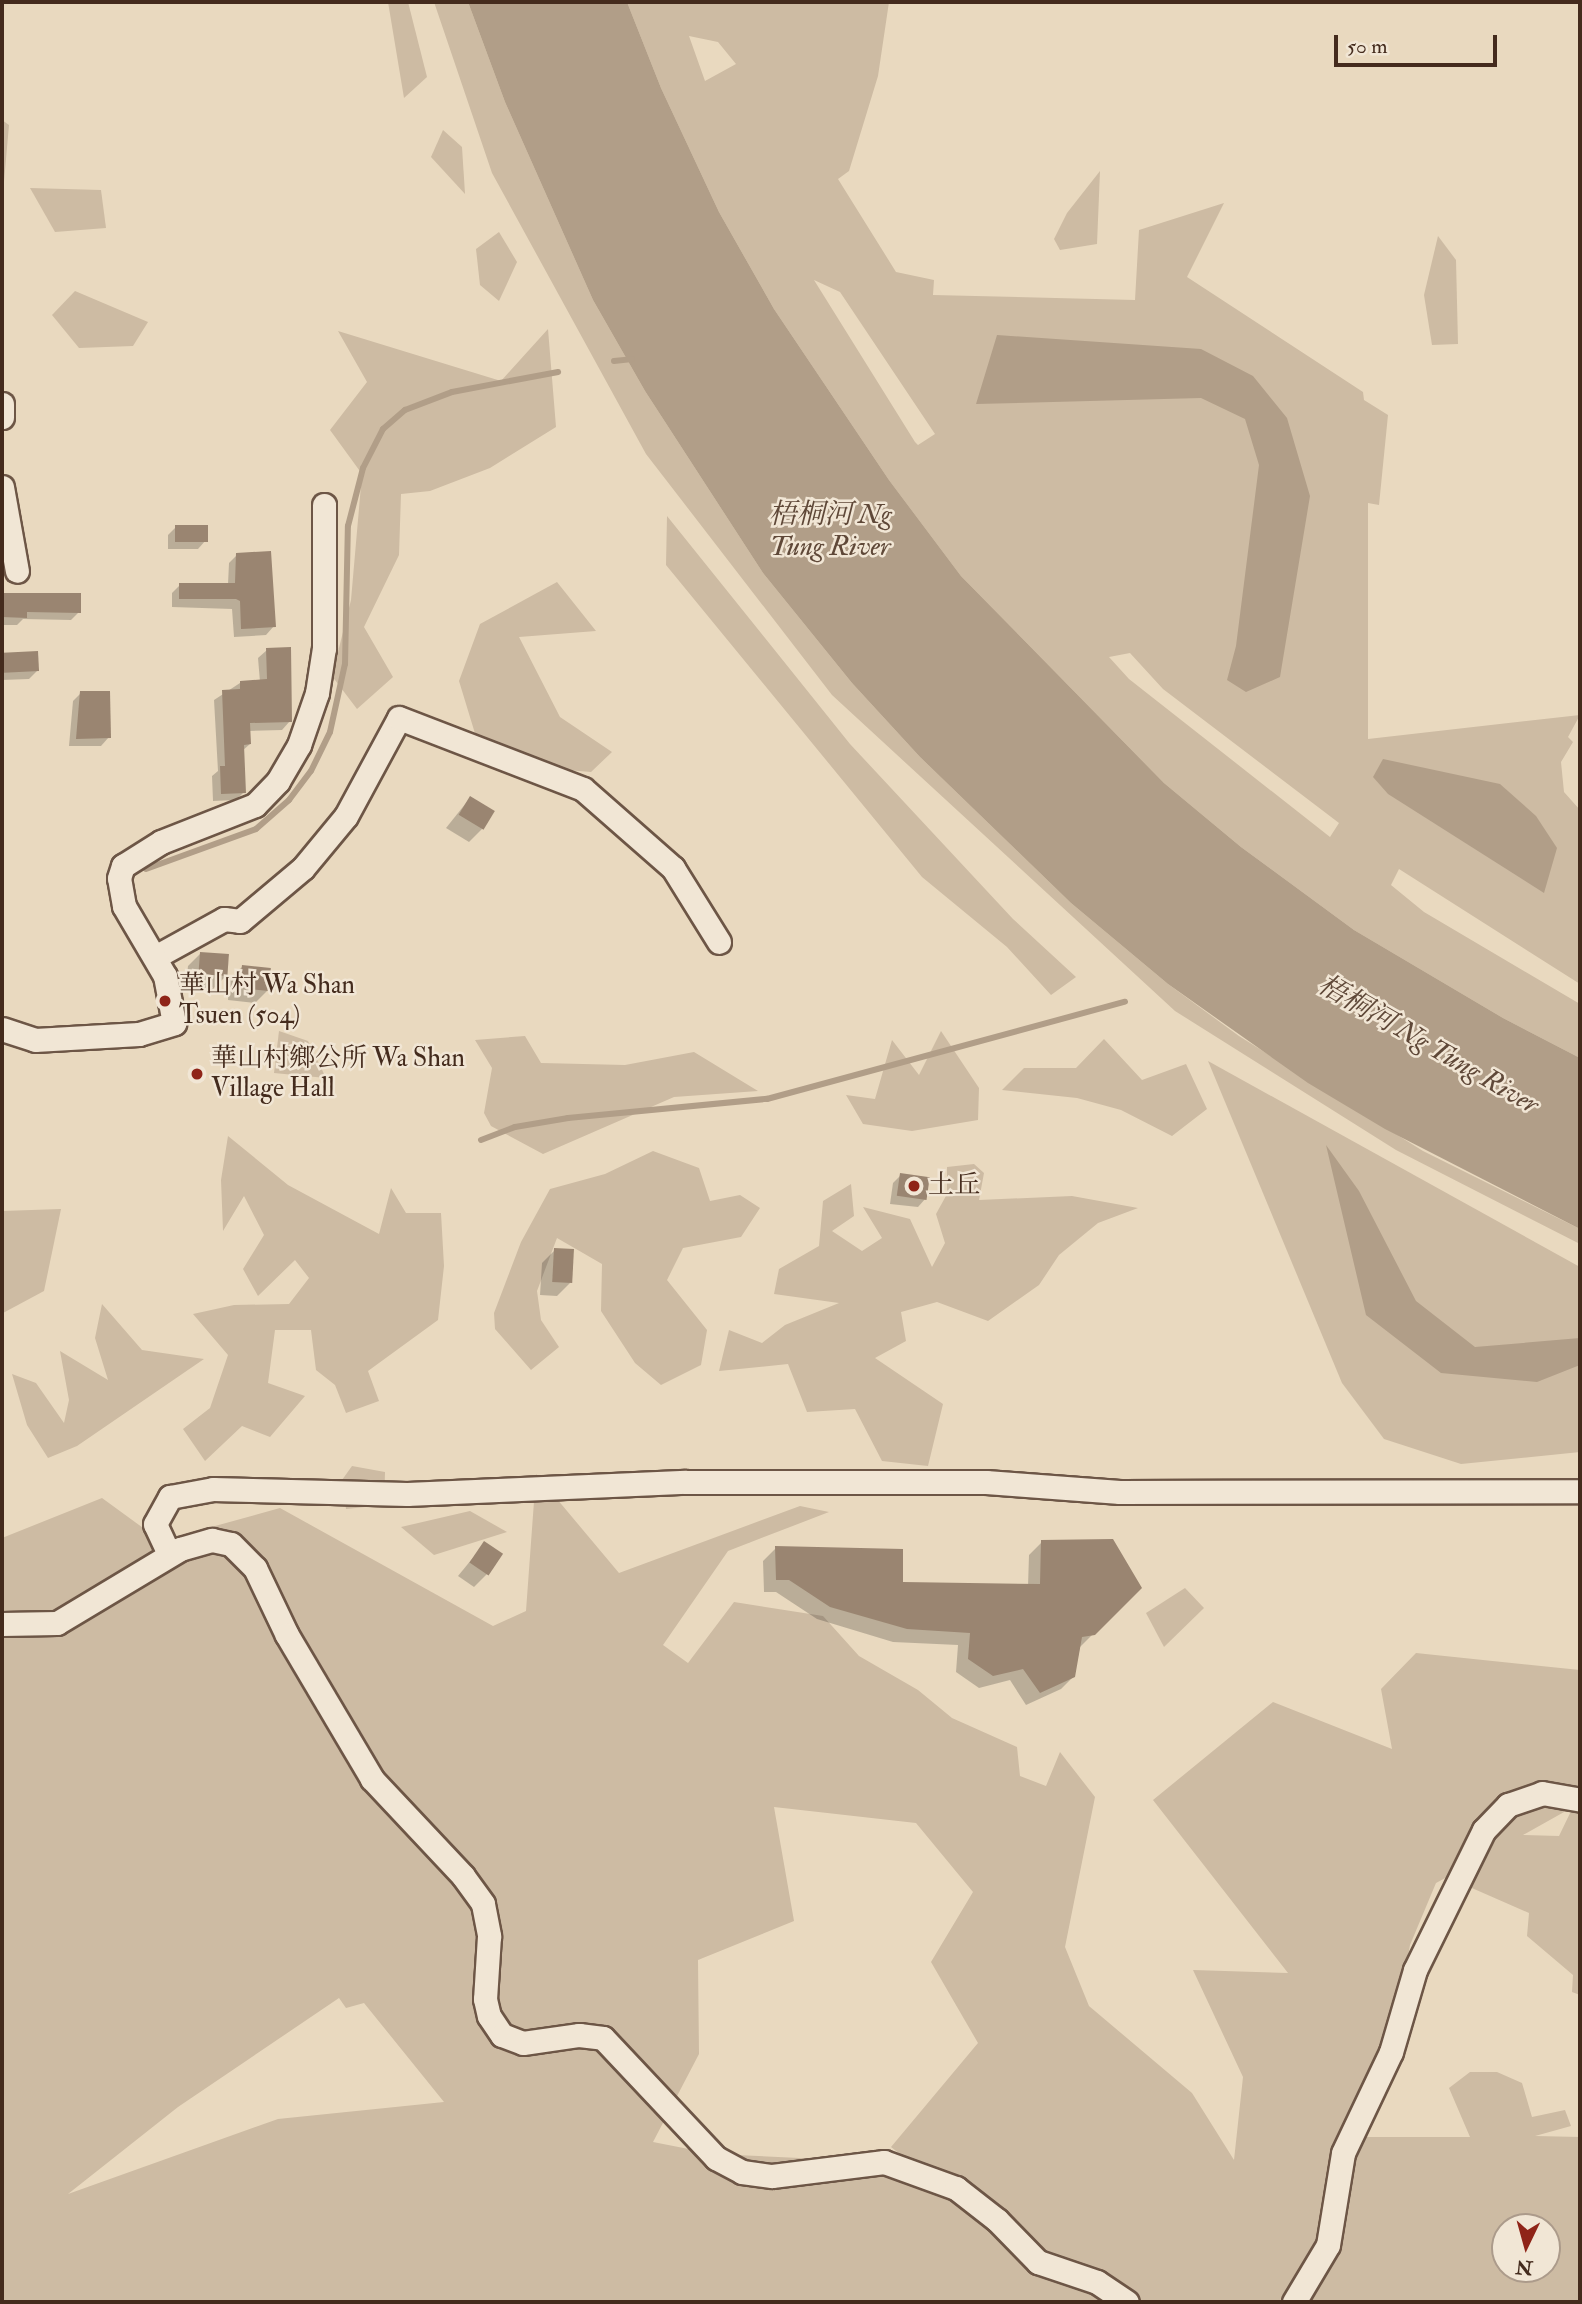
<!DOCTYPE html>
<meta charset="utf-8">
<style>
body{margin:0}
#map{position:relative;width:1582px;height:2304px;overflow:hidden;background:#e9d9bf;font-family:"IM FELL Double Pica","Noto Serif SC",serif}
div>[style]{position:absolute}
.green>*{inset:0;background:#cdbba3}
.water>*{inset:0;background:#b19e88}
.shadow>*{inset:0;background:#0003}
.stream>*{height:6px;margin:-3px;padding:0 3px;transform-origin:3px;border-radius:3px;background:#b19e88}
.building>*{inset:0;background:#9a8571;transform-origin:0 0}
.roads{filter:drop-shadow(2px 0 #6d5646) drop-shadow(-2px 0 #6d5646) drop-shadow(0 2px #6d5646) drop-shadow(0 -2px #6d5646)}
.street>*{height:23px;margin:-11.5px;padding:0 11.5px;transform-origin:11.5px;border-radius:11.5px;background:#f1e6d5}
.dots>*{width:19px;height:19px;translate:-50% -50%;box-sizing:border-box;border:4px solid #f1e6d5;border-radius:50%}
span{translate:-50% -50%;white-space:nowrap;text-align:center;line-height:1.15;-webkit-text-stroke:5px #f1e6d5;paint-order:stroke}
.poi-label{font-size:26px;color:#442b1d}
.left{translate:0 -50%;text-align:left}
.water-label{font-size:28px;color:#5f4838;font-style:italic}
.frame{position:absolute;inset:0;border:4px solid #442b1d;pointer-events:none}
.north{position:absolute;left:1491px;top:2213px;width:70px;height:70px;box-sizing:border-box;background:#f1e6d5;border:2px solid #ac9b8b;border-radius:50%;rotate:185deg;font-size:19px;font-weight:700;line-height:28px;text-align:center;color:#442b1d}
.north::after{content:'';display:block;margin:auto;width:24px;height:32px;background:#8f2418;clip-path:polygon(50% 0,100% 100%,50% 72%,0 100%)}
.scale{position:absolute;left:1334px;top:35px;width:163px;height:32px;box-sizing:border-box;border:4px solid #442b1d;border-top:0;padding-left:9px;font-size:21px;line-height:24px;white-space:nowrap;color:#442b1d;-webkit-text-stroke:5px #f1e6d5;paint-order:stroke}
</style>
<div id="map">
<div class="green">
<i style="clip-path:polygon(388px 2px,408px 2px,427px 77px,404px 98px)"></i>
<i style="clip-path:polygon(434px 2px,468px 2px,505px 102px,593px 300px,645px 391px,763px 573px,852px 683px,920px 757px,1071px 903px,1168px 984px,1239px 1036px,1423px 1151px,1580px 1229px,1580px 1244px,1396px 1150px,1175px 1011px,832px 695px,646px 454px,492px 173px)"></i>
<i style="clip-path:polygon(evenodd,627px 2px,889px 2px,878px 76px,849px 171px,838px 179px,896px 272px,934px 280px,933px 295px,1135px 300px,1139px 230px,1224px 203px,1187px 277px,1363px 392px,1364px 400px,1388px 415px,1379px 505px,1368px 503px,1368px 739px,1580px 715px,1568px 737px,1573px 742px,1561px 762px,1564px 792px,1580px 810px,1580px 984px,1399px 869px,1391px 885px,1424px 912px,1580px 1004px,1580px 1058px,1503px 1018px,1354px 930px,1241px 847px,1164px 783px,961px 576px,889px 480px,774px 309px,719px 212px,661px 88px,627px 2px,689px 36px,718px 42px,736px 64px,705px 81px,689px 36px,627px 2px,814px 280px,840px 292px,935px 434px,918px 445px,915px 442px,814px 280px,627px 2px,1130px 653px,1163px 689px,1339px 823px,1330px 837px,1129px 679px,1109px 657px,1130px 653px)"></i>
<i style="clip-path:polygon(2px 120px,9px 125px,3px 193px,2px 193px)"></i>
<i style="clip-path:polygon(443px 130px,462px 147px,465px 194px,431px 157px)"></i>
<i style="clip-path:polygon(1100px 171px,1097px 244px,1060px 250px,1054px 239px,1067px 213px)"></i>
<i style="clip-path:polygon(30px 188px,101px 190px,106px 228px,55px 232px)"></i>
<i style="clip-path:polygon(499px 232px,517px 262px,499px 301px,480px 285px,476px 249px)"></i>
<i style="clip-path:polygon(1438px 236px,1456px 260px,1458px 344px,1432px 345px,1424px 295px)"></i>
<i style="clip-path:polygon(75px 291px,148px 322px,133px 346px,79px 348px,52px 315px)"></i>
<i style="clip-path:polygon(548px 329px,556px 427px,490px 468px,430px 491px,401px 494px,399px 555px,364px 627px,393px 677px,357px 709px,332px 676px,351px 600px,362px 474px,330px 430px,367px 382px,338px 331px,501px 381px)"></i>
<i style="clip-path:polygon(667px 516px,850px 744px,1013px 919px,1076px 977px,1051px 995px,1007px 947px,922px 877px,666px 565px)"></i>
<i style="clip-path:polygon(557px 582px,596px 631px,519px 637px,560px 717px,612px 752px,591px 772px,484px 763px,459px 681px,480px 624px)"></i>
<i style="clip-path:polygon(279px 1031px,308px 1041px,326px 1078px,274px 1073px)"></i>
<i style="clip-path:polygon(941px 1031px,979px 1088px,978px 1120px,912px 1131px,863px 1124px,846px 1095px,875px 1099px,892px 1040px,919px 1075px)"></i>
<i style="clip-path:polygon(525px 1036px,541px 1063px,625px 1065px,694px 1052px,758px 1091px,674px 1097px,543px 1154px,491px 1126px,484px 1113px,492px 1068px,475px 1040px)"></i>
<i style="clip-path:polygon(1104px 1039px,1142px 1080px,1186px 1064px,1207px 1109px,1172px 1136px,1121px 1110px,1077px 1098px,1002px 1090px,1024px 1068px,1076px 1068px)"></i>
<i style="clip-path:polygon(1208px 1061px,1580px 1267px,1580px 1452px,1461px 1464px,1384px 1439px,1342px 1383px)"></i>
<i style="clip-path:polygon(228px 1136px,288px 1185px,379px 1234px,391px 1188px,406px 1213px,441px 1213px,444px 1266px,438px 1320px,368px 1371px,379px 1401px,346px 1413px,335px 1385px,316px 1370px,311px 1330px,275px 1330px,268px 1383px,305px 1396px,270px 1437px,242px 1426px,205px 1461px,183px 1429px,210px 1408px,228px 1355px,193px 1314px,234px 1305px,289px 1304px,309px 1278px,295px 1260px,258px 1296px,243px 1269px,264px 1235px,244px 1196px,223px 1231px,221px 1180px)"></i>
<i style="clip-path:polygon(653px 1151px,699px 1168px,710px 1201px,740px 1195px,760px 1208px,741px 1237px,683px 1248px,667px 1280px,707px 1330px,701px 1365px,661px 1385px,635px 1363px,601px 1311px,602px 1264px,557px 1238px,537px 1291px,541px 1320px,559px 1347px,531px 1370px,495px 1329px,494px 1313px,521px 1242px,550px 1189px,605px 1174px)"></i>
<i style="clip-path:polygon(974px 1164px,984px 1173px,979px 1200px,1072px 1196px,1138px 1208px,1098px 1223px,1059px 1255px,1039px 1285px,988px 1321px,937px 1302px,901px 1312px,906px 1341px,875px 1358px,943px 1404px,928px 1466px,882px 1461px,855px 1409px,807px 1412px,788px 1364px,719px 1371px,729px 1330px,762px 1343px,785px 1325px,839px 1303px,774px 1294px,779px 1269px,819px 1246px,823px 1201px,851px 1184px,854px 1216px,832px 1231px,862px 1251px,882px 1238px,863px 1207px,910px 1219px,932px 1267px,945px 1243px,936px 1214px,947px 1194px,947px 1167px)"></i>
<i style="clip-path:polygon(61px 1209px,44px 1291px,3px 1313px,2px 1211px)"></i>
<i style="clip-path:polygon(102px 1304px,142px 1350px,204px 1359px,77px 1446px,48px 1458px,27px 1425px,12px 1374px,36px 1383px,64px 1423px,69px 1400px,60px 1351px,108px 1380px,95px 1338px)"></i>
<i style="clip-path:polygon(352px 1466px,385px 1472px,384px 1505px,346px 1509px,342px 1480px)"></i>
<i style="clip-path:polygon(evenodd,536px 1474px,619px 1573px,800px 1506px,829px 1512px,728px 1551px,663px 1645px,688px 1663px,734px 1602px,823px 1616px,859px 1656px,918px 1690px,952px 1718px,1017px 1747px,1020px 1776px,1046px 1786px,1060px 1752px,1095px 1797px,1065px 1947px,1089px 2006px,1192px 2093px,1234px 2160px,1243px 2077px,1193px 1970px,1288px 1973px,1153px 1800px,1273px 1702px,1392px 1749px,1381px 1689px,1416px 1653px,1580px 1670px,1580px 1995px,1572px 1992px,1573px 1975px,1527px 1936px,1529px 1913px,1465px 1885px,1477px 1861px,1436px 1883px,1410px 1945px,1391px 2052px,1363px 2137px,1470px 2137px,1449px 2088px,1470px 2072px,1497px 2072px,1522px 2083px,1532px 2117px,1565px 2110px,1571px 2126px,1535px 2136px,1580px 2137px,1580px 2302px,2px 2302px,2px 1538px,102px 1498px,161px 1541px,280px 1508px,493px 1626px,526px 1611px,536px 1474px,774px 1807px,916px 1823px,973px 1892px,931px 1962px,978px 2043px,891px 2147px,941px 2186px,884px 2162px,714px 2154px,653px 2142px,699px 2054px,698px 1960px,794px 1921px,774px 1807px,536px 1474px,1573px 1807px,1559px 1836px,1523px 1835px,1573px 1807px,536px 1474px,339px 1998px,346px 2008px,364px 2003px,444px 2102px,278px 2119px,68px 2194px,178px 2107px,339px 1998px,536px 1474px,1505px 2227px,1547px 2227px,1547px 2269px,1505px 2269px,1505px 2227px)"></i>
<i style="clip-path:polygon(470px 1511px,507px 1532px,434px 1555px,401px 1527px)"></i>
<i style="clip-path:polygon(1185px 1588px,1204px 1608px,1164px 1647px,1146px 1613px)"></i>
</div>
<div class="water">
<i style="clip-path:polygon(468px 2px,627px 2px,661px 88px,719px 212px,774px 309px,889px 480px,961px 576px,1164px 783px,1241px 847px,1354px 930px,1503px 1018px,1580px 1058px,1580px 1229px,1385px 1129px,1308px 1083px,1168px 984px,1071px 903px,920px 757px,852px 683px,763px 573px,645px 391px,593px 300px,505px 102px)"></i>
<i style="clip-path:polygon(997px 335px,1201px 349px,1253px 376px,1287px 418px,1310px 496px,1280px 677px,1246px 692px,1227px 680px,1236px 646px,1259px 465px,1245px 419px,1201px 398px,976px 404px)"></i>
<i style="clip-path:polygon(1383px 759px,1500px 784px,1536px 816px,1557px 848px,1544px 893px,1388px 794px,1373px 777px)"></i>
<i style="clip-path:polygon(1326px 1145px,1359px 1191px,1416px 1301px,1475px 1347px,1580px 1338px,1580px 1365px,1537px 1382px,1441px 1373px,1366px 1315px)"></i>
</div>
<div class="shadow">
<i style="clip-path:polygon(176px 527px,206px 540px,198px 549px,168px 549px,168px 535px)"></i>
<i style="clip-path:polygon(237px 555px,274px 626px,266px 635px,234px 637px,232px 609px,172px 607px,172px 593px,180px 585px,228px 584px,229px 563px)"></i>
<i style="clip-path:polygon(2px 594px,79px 594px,79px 612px,71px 620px,23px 619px,17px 625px,2px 625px)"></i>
<i style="clip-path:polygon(267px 650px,290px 721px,282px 730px,249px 731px,250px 744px,242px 751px,244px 792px,236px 800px,213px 801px,212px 776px,218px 771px,214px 700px,240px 683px,260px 682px,258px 658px)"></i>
<i style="clip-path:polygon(4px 655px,37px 671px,29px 679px,2px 680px)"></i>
<i style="clip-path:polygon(81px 693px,109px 737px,101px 746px,69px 746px,73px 701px)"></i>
<i style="clip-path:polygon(470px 798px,482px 829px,469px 842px,446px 828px)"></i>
<i style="clip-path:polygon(201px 953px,226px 976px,213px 989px,186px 986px,188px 966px)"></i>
<i style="clip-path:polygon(242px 967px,268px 990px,255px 1003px,228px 1000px,229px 980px)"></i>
<i style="clip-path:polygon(901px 1175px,926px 1198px,918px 1207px,890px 1204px,893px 1183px)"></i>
<i style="clip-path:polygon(555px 1250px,570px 1283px,557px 1296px,540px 1295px,542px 1263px)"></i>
<i style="clip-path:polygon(1042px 1542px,1139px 1588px,1080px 1647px,1074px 1676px,1061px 1689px,1026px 1705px,1010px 1680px,979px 1688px,956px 1672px,958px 1645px,893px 1642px,817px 1619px,776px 1592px,764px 1592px,763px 1561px,776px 1548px,901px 1584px,1028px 1586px,1029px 1555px)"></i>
<i style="clip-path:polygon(485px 1543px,487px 1574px,474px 1587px,458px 1576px)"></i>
</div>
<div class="stream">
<i style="left:614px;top:361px;width:18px;rotate:-6deg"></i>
<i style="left:146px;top:869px;width:117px;rotate:-20deg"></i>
<i style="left:256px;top:829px;width:44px;rotate:-41.3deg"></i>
<i style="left:289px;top:800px;width:36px;rotate:-53deg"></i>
<i style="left:311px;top:771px;width:43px;rotate:-64deg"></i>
<i style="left:330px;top:732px;width:70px;rotate:-77.6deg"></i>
<i style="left:345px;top:664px;width:138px;rotate:-88.8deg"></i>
<i style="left:348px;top:526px;width:60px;rotate:-75.5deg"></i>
<i style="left:363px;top:468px;width:44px;rotate:-62.9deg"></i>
<i style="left:383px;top:429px;width:29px;rotate:-41deg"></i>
<i style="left:405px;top:410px;width:50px;rotate:-21deg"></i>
<i style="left:452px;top:392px;width:108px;rotate:-10.7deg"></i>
<i style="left:481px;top:1140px;width:36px;rotate:-21deg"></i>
<i style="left:515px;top:1127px;width:54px;rotate:-9.6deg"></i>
<i style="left:568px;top:1118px;width:200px;rotate:-5.5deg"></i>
<i style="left:767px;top:1099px;width:371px;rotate:-15.2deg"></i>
</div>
<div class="building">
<i style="left:175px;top:525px;width:33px;height:17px"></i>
<i style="clip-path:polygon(271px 551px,276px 627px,241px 629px,240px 601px,236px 599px,179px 599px,179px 583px,235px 583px,236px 553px)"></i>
<i style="clip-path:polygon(2px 593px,81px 593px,81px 613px,27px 612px,27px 618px,2px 617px)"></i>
<i style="clip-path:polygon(291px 647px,292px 722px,250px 723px,251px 744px,244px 745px,246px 793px,221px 794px,220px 766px,225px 766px,222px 690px,240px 689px,240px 681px,267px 679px,266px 648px)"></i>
<i style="left:38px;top:651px;width:20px;height:35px;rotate:87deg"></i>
<i style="clip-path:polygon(80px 691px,110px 691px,111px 738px,76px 739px)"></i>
<i style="left:470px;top:796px;width:29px;height:22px;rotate:31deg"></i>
<i style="left:200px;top:952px;width:29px;height:22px;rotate:4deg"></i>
<i style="left:242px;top:965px;width:29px;height:23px;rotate:6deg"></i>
<i style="left:900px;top:1173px;width:30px;height:23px;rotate:8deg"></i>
<i style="left:554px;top:1248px;width:20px;height:34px;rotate:3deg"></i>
<i style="clip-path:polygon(1113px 1539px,1142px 1588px,1095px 1635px,1082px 1637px,1075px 1677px,1040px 1693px,1023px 1669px,993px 1676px,968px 1659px,970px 1633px,907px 1629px,830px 1607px,789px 1580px,776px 1580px,775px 1546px,903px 1549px,903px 1582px,1040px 1584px,1041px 1540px)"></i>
<i style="left:484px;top:1541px;width:23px;height:26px;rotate:34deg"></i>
</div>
<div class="roads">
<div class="street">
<i style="left:2px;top:404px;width:13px;rotate:90deg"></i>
<i style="left:2px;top:487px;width:85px;rotate:79.9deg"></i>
<i style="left:155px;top:957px;width:79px;rotate:-28.8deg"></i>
<i style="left:224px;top:919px;width:16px;rotate:7deg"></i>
<i style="left:240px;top:921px;width:82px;rotate:-40.1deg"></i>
<i style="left:303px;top:868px;width:67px;rotate:-50.4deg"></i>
<i style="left:346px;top:816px;width:111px;rotate:-61.6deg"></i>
<i style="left:399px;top:718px;width:197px;rotate:21.1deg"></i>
<i style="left:583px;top:789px;width:120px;rotate:41.3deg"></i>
<i style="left:673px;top:868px;width:87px;rotate:58.1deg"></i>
<i style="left:2px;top:1029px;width:35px;rotate:18deg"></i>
<i style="left:35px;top:1040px;width:104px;rotate:-3.3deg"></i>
<i style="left:139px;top:1034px;width:37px;rotate:-17deg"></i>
<i style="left:174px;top:1023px;width:48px;rotate:-100.8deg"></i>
<i style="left:165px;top:976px;width:81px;rotate:-120.4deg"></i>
<i style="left:124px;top:906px;width:28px;rotate:-100deg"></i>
<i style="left:119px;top:878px;width:13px;rotate:-72deg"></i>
<i style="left:123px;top:866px;width:45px;rotate:-32.3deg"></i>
<i style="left:161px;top:842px;width:101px;rotate:-21.5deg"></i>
<i style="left:255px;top:805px;width:33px;rotate:-46deg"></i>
<i style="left:278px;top:781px;width:42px;rotate:-59.7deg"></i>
<i style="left:299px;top:745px;width:55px;rotate:-70.9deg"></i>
<i style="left:317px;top:693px;width:46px;rotate:-81.2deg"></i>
<i style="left:324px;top:648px;width:143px;rotate:-90deg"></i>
<i style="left:169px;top:1554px;width:33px;rotate:-115deg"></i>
<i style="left:155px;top:1524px;width:31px;rotate:-61deg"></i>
<i style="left:170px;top:1497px;width:44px;rotate:-10.5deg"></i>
<i style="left:213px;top:1489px;width:194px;rotate:1.5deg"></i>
<i style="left:407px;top:1494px;width:279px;rotate:-2.5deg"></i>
<i style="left:686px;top:1482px;width:300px"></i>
<i style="left:986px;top:1482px;width:134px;rotate:4.3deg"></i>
<i style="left:1120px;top:1492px;width:460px;rotate:-0.1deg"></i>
<i style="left:2px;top:1624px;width:55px;rotate:-1deg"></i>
<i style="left:57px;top:1623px;width:144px;rotate:-31deg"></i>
<i style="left:180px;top:1549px;width:33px;rotate:-16deg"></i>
<i style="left:212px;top:1540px;width:19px;rotate:12deg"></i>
<i style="left:231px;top:1544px;width:34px;rotate:45deg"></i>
<i style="left:255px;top:1568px;width:74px;rotate:64.5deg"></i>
<i style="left:287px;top:1635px;width:167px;rotate:59.4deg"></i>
<i style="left:372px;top:1779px;width:133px;rotate:46.8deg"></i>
<i style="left:463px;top:1876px;width:34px;rotate:54deg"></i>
<i style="left:483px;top:1904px;width:33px;rotate:79deg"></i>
<i style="left:489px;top:1936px;width:63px;rotate:93.6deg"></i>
<i style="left:485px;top:1999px;width:17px;rotate:77deg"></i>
<i style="left:489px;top:2016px;width:23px;rotate:56deg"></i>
<i style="left:502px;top:2035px;width:22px;rotate:21deg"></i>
<i style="left:523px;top:2043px;width:57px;rotate:-8.1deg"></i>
<i style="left:579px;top:2035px;width:24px;rotate:7deg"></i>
<i style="left:603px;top:2038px;width:165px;rotate:46.7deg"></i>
<i style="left:716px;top:2158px;width:30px;rotate:28deg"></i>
<i style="left:742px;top:2172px;width:30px;rotate:8deg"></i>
<i style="left:772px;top:2176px;width:113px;rotate:-7.1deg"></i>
<i style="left:884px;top:2162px;width:77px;rotate:19.9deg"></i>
<i style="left:956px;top:2188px;width:52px;rotate:38deg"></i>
<i style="left:997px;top:2220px;width:59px;rotate:45.7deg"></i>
<i style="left:1038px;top:2262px;width:62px;rotate:18.7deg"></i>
<i style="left:1097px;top:2282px;width:36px;rotate:34deg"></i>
<i style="left:1294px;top:2302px;width:66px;rotate:-59.2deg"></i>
<i style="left:1328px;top:2245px;width:93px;rotate:-80.7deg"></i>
<i style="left:1343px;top:2153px;width:112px;rotate:-64.6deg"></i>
<i style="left:1391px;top:2052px;width:85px;rotate:-73.7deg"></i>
<i style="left:1415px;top:1970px;width:156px;rotate:-63.8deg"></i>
<i style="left:1484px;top:1830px;width:35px;rotate:-46deg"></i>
<i style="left:1508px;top:1805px;width:36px;rotate:-19deg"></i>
<i style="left:1542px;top:1793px;width:39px;rotate:10deg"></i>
</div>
</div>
<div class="dots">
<i style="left:165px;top:1001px;background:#8f2418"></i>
<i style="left:197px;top:1074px;background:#8f2418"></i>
<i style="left:914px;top:1186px;background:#8f2418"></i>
</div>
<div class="poi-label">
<span class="left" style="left:179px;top:1001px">華山村 Wa Shan<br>Tsuen (504)</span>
<span class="left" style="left:211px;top:1074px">華山村鄉公所 Wa Shan<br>Village Hall</span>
<span class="left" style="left:928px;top:1186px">土丘</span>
</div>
<div class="water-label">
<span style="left:830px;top:531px">梧桐河 Ng<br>Tung River</span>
<span style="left:1428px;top:1045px;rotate:30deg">梧桐河 Ng Tung River</span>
</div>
<div class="frame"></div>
<div class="north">N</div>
<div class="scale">50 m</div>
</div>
